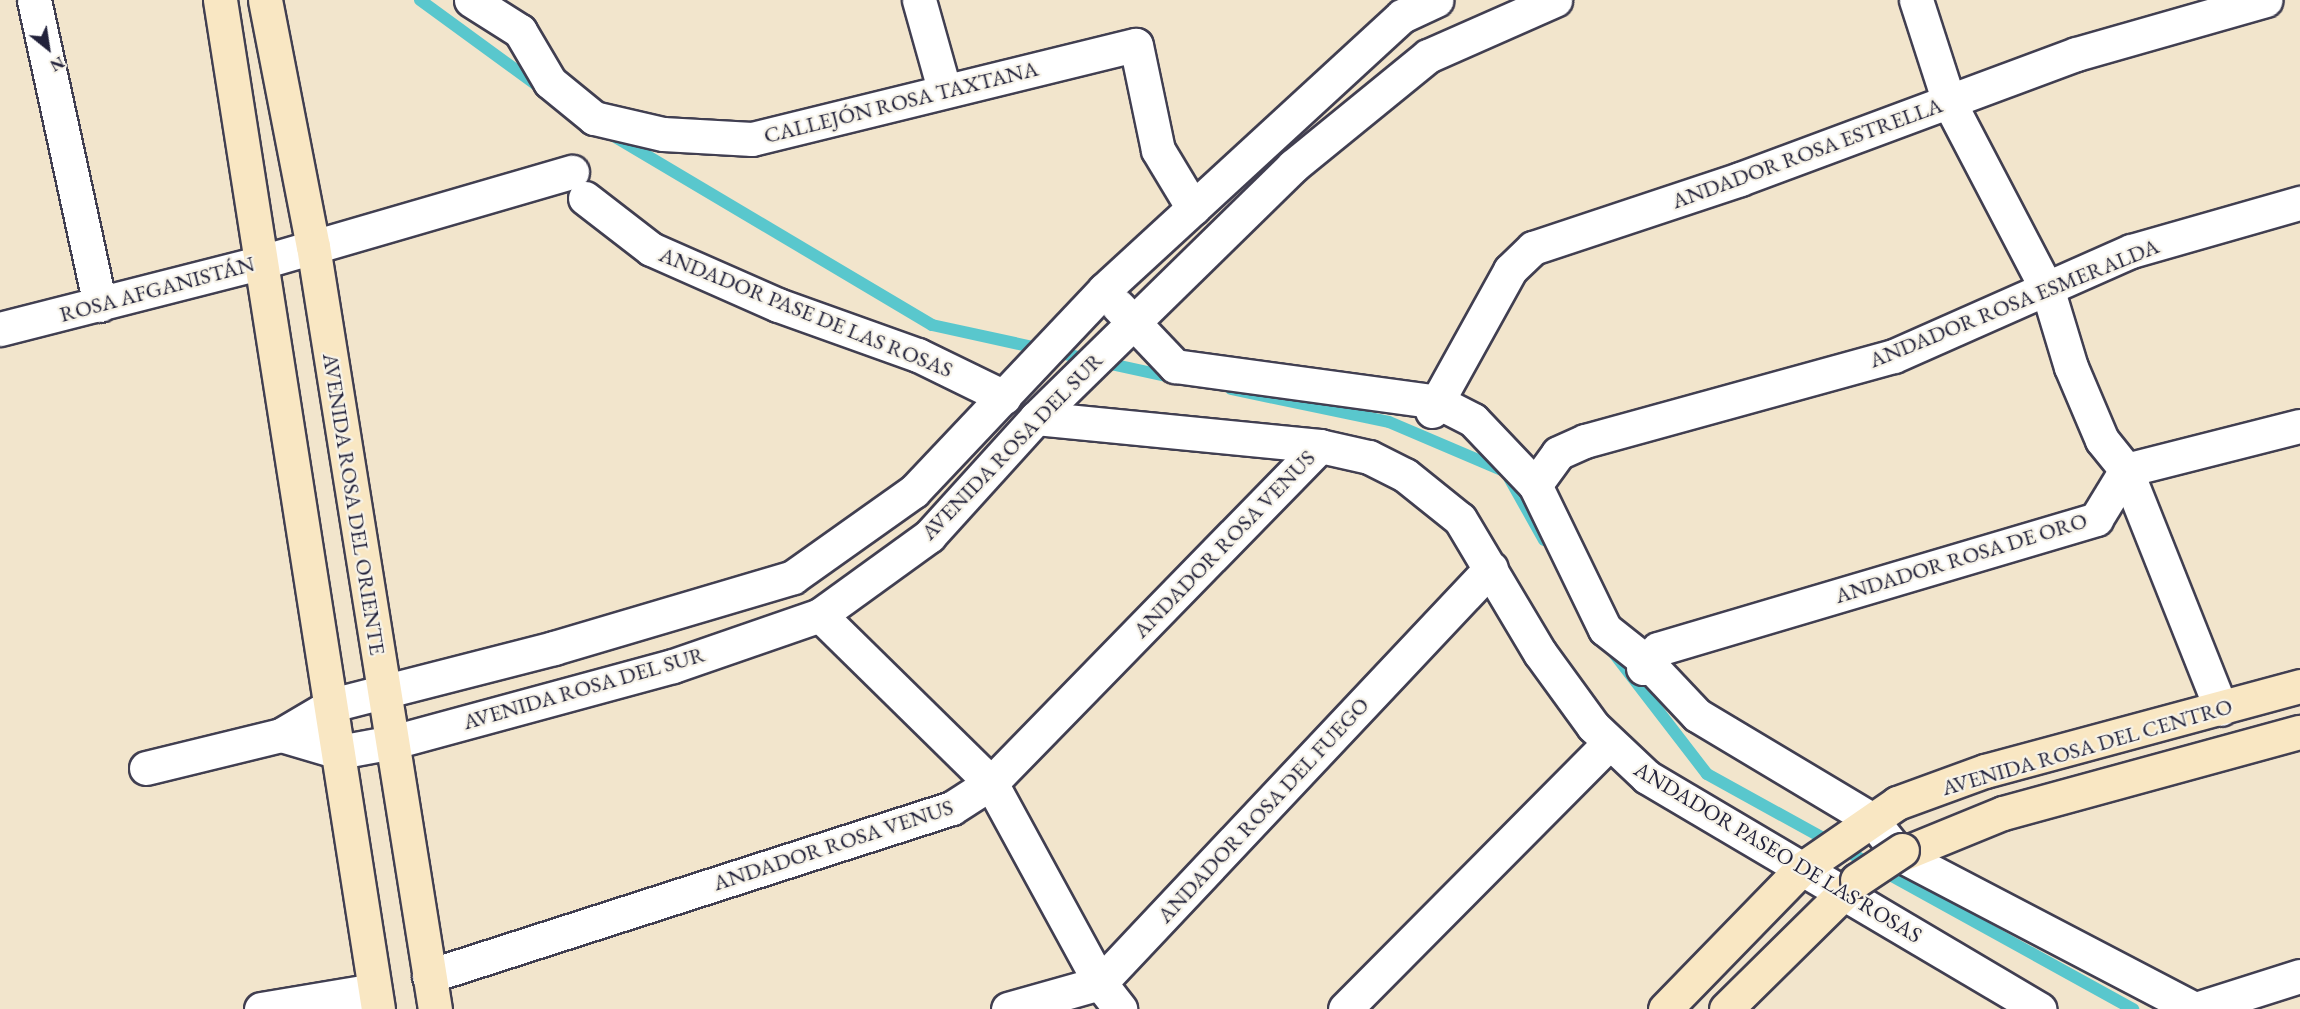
<!DOCTYPE html>
<meta charset="utf-8">
<style>
body{margin:0}
#map{position:relative;width:2300px;height:1009px;overflow:hidden;background:#f2e5cc;font-family:"EB Garamond",serif}
div>[style]{position:absolute}
.stream>*{height:12px;margin:-6px;padding:0 6px;transform-origin:6px;border-radius:6px;background:#59c7cd}
.roads{filter:drop-shadow(2px 0 #413f51) drop-shadow(-2px 0 #413f51) drop-shadow(0 2px #413f51) drop-shadow(0 -2px #413f51)}
.street>*{height:33px;margin:-16.5px;padding:0 16.5px;transform-origin:16.5px;border-radius:16.5px;background:#fff}
.secondary>*{height:33px;margin:-16.5px;padding:0 16.5px;transform-origin:16.5px;border-radius:16.5px;background:#f9e7c3}
.bridges{filter:drop-shadow(2px 0 #413f51) drop-shadow(-2px 0 #413f51) drop-shadow(0 2px #413f51) drop-shadow(0 -2px #413f51)}
.secondary-bridge>*{height:33px;margin:-16.5px;padding:0 16.5px;transform-origin:16.5px;border-radius:16.5px;background:#f9e7c3}
span{translate:-50% -50%;white-space:nowrap;text-align:center;line-height:1.15;-webkit-text-stroke:4.5px #f7f3e8;paint-order:stroke}
.street-label{font-size:22px;color:#22223b}
.north{position:absolute;left:18px;top:18px;width:60px;height:60px;-webkit-text-stroke:4px #f7f3e8;paint-order:stroke;rotate:150deg;font-size:16px;font-weight:700;line-height:24px;text-align:center;color:#22223b}
.north::after{content:'';display:block;margin:auto;width:21px;height:27px;background:#22223b;clip-path:polygon(50% 0,100% 100%,50% 72%,0 100%)}
</style>
<div id="map">
<div class="stream">
<i style="left:420px;top:0;width:151px;rotate:36.1deg"></i>
<i style="left:607px;top:132px;width:378px;rotate:30.7deg"></i>
<i style="left:932px;top:325px;width:250px;rotate:12.3deg"></i>
<i style="left:1231px;top:389px;width:161px;rotate:11.8deg"></i>
<i style="left:1389px;top:422px;width:127px;rotate:23.1deg"></i>
<i style="left:1506px;top:472px;width:78px;rotate:60.8deg"></i>
<i style="left:1613px;top:652px;width:154px;rotate:52.4deg"></i>
<i style="left:1707px;top:774px;width:487px;rotate:28.9deg"></i>
</div>
<div class="roads">
<div class="street">
<i style="left:34px;top:0;width:312px;rotate:77.8deg"></i>
<i style="left:471px;top:0;width:58px;rotate:32.3deg"></i>
<i style="left:520px;top:31px;width:59px;rotate:59.5deg"></i>
<i style="left:550px;top:82px;width:57px;rotate:39.3deg"></i>
<i style="left:594px;top:118px;width:71px;rotate:13.1deg"></i>
<i style="left:663px;top:134px;width:89px;rotate:3.2deg"></i>
<i style="left:752px;top:139px;width:395px;rotate:-13.8deg"></i>
<i style="left:1136px;top:45px;width:107px;rotate:78.2deg"></i>
<i style="left:1158px;top:150px;width:68px;rotate:58.9deg"></i>
<i style="left:919px;top:0;width:92px;rotate:74.3deg"></i>
<i style="left:1916px;top:0;width:107px;rotate:72.1deg"></i>
<i style="left:1949px;top:102px;width:213px;rotate:62.4deg"></i>
<i style="left:2048px;top:291px;width:79px;rotate:73.2deg"></i>
<i style="left:2071px;top:367px;width:79px;rotate:67deg"></i>
<i style="left:2102px;top:440px;width:38px;rotate:51deg"></i>
<i style="left:2126px;top:470px;width:257px;rotate:68.3deg"></i>
<i style="left:585px;top:198px;width:83px;rotate:37.7deg"></i>
<i style="left:651px;top:249px;width:139px;rotate:23.8deg"></i>
<i style="left:778px;top:305px;width:149px;rotate:19.7deg"></i>
<i style="left:918px;top:355px;width:96px;rotate:26deg"></i>
<i style="left:1118px;top:306px;width:83px;rotate:46.5deg"></i>
<i style="left:1175px;top:366px;width:265px;rotate:7.8deg"></i>
<i style="left:1438px;top:402px;width:39px;rotate:27deg"></i>
<i style="left:1473px;top:420px;width:90px;rotate:46.4deg"></i>
<i style="left:1535px;top:485px;width:160px;rotate:64.1deg"></i>
<i style="left:1605px;top:629px;width:55px;rotate:38.3deg"></i>
<i style="left:1648px;top:663px;width:71px;rotate:46.7deg"></i>
<i style="left:1697px;top:715px;width:203px;rotate:30.9deg"></i>
<i style="left:1871px;top:819px;width:46px;rotate:51.1deg"></i>
<i style="left:1900px;top:855px;width:332px;rotate:27.6deg"></i>
<i style="left:0;top:329px;width:266px;rotate:-14.3deg"></i>
<i style="left:258px;top:263px;width:327px;rotate:-16.2deg"></i>
<i style="left:1432px;top:411px;width:161px;rotate:-61deg"></i>
<i style="left:1510px;top:270px;width:32px;rotate:-44deg"></i>
<i style="left:1533px;top:248px;width:218px;rotate:-18.4deg"></i>
<i style="left:1740px;top:179px;width:358px;rotate:-20.4deg"></i>
<i style="left:2076px;top:54px;width:197px;rotate:-15.9deg"></i>
<i style="left:1036px;top:418px;width:285px;rotate:5.6deg"></i>
<i style="left:1320px;top:446px;width:50px;rotate:12.7deg"></i>
<i style="left:1369px;top:457px;width:40px;rotate:26.6deg"></i>
<i style="left:1405px;top:475px;width:70px;rotate:38.7deg"></i>
<i style="left:1460px;top:519px;width:156px;rotate:59.2deg"></i>
<i style="left:1540px;top:653px;width:90px;rotate:54deg"></i>
<i style="left:1593px;top:726px;width:74px;rotate:43.4deg"></i>
<i style="left:1647px;top:777px;width:456px;rotate:30.6deg"></i>
<i style="left:1535px;top:485px;width:39px;rotate:-54deg"></i>
<i style="left:1558px;top:453px;width:30px;rotate:-24deg"></i>
<i style="left:1585px;top:441px;width:320px;rotate:-15.4deg"></i>
<i style="left:1894px;top:356px;width:259px;rotate:-23.9deg"></i>
<i style="left:2131px;top:251px;width:176px;rotate:-15.9deg"></i>
<i style="left:820px;top:615px;width:240px;rotate:44.5deg"></i>
<i style="left:991px;top:783px;width:228px;rotate:61.4deg"></i>
<i style="left:1100px;top:983px;width:33px;rotate:52deg"></i>
<i style="left:1643px;top:668px;width:24px;rotate:-52deg"></i>
<i style="left:1658px;top:649px;width:457px;rotate:-16.5deg"></i>
<i style="left:2096px;top:519px;width:57px;rotate:-58.5deg"></i>
<i style="left:2126px;top:470px;width:179px;rotate:-14.2deg"></i>
<i style="left:281px;top:735px;width:60px;rotate:16.3deg"></i>
<i style="left:339px;top:752px;width:55px;rotate:-10.5deg"></i>
<i style="left:393px;top:742px;width:290px;rotate:-15.2deg"></i>
<i style="left:673px;top:666px;width:156px;rotate:-19.1deg"></i>
<i style="left:820px;top:615px;width:135px;rotate:-35.9deg"></i>
<i style="left:929px;top:536px;width:159px;rotate:-47.8deg"></i>
<i style="left:1036px;top:418px;width:360px;rotate:-44.4deg"></i>
<i style="left:1293px;top:166px;width:174px;rotate:-39.2deg"></i>
<i style="left:1428px;top:56px;width:139px;rotate:-23.8deg"></i>
<i style="left:146px;top:768px;width:139px;rotate:-13.7deg"></i>
<i style="left:281px;top:735px;width:59px;rotate:-30.5deg"></i>
<i style="left:332px;top:705px;width:229px;rotate:-14.4deg"></i>
<i style="left:554px;top:648px;width:249px;rotate:-16.5deg"></i>
<i style="left:793px;top:577px;width:148px;rotate:-35.4deg"></i>
<i style="left:914px;top:491px;width:277px;rotate:-46.6deg"></i>
<i style="left:1104px;top:290px;width:405px;rotate:-42.6deg"></i>
<i style="left:1402px;top:16px;width:38px;rotate:-25deg"></i>
<i style="left:429px;top:976px;width:549px;rotate:-17.81deg"></i>
<i style="left:952px;top:808px;width:46px;rotate:-32.7deg"></i>
<i style="left:991px;top:783px;width:471px;rotate:-45.7deg"></i>
<i style="left:261px;top:1009px;width:115px;rotate:-9.5deg"></i>
<i style="left:1008px;top:1009px;width:96px;rotate:-15.8deg"></i>
<i style="left:1100px;top:983px;width:570px;rotate:-46.71deg"></i>
<i style="left:1345px;top:1009px;width:375px;rotate:-45.2deg"></i>
<i style="left:2196px;top:1009px;width:109px;rotate:-17.6deg"></i>
</div>
<div class="secondary">
<i style="left:220px;top:0;width:1021px;rotate:81.1deg"></i>
<i style="left:265px;top:0;width:251px;rotate:79deg"></i>
<i style="left:313px;top:246px;width:773px;rotate:80.92deg"></i>
<i style="left:1902px;top:850px;width:5px;rotate:112deg"></i>
<i style="left:1900px;top:855px;width:111px;rotate:-22.2deg"></i>
<i style="left:2003px;top:813px;width:308px;rotate:-15.3deg"></i>
<i style="left:1665px;top:1009px;width:194px;rotate:-45.8deg"></i>
<i style="left:1800px;top:870px;width:118px;rotate:-34.6deg"></i>
<i style="left:1897px;top:803px;width:94px;rotate:-20deg"></i>
<i style="left:1985px;top:771px;width:326px;rotate:-15.1deg"></i>
<i style="left:1726px;top:1009px;width:184px;rotate:-44.6deg"></i>
</div>
</div>
<div class="bridges">
<div class="secondary-bridge">
<i style="left:1857px;top:880px;width:54px;rotate:-33.7deg"></i>
</div>
</div>
<div class="street-label">
<span style="left:901px;top:102px;rotate:-14deg">CALLEJÓN ROSA TAXTANA</span>
<span style="left:1807px;top:153px;rotate:-20deg">ANDADOR ROSA ESTRELLA</span>
<span style="left:157px;top:289px;rotate:-15deg">ROSA AFGANISTÁN</span>
<span style="left:2014px;top:303px;rotate:-22deg">ANDADOR ROSA ESMERALDA</span>
<span style="left:806px;top:312px;rotate:22deg">ANDADOR PASE DE LAS ROSAS</span>
<span style="left:1012px;top:446px;rotate:-46deg">AVENIDA ROSA DEL SUR</span>
<span style="left:354px;top:504px;rotate:81deg">AVENIDA ROSA DEL ORIENTE</span>
<span style="left:1224px;top:544px;rotate:-46deg">ANDADOR ROSA VENUS</span>
<span style="left:1961px;top:558px;rotate:-17deg">ANDADOR ROSA DE ORO</span>
<span style="left:584px;top:688px;rotate:-16deg">AVENIDA ROSA DEL SUR</span>
<span style="left:2087px;top:747px;rotate:-16deg">AVENIDA ROSA DEL CENTRO</span>
<span style="left:1263px;top:810px;rotate:-47deg">ANDADOR ROSA DEL FUEGO</span>
<span style="left:833px;top:845px;rotate:-18deg">ANDADOR ROSA VENUS</span>
<span style="left:1778px;top:852px;rotate:31deg">ANDADOR PASEO DE LAS ROSAS</span>
</div>
<div class="north">N</div>
</div>
